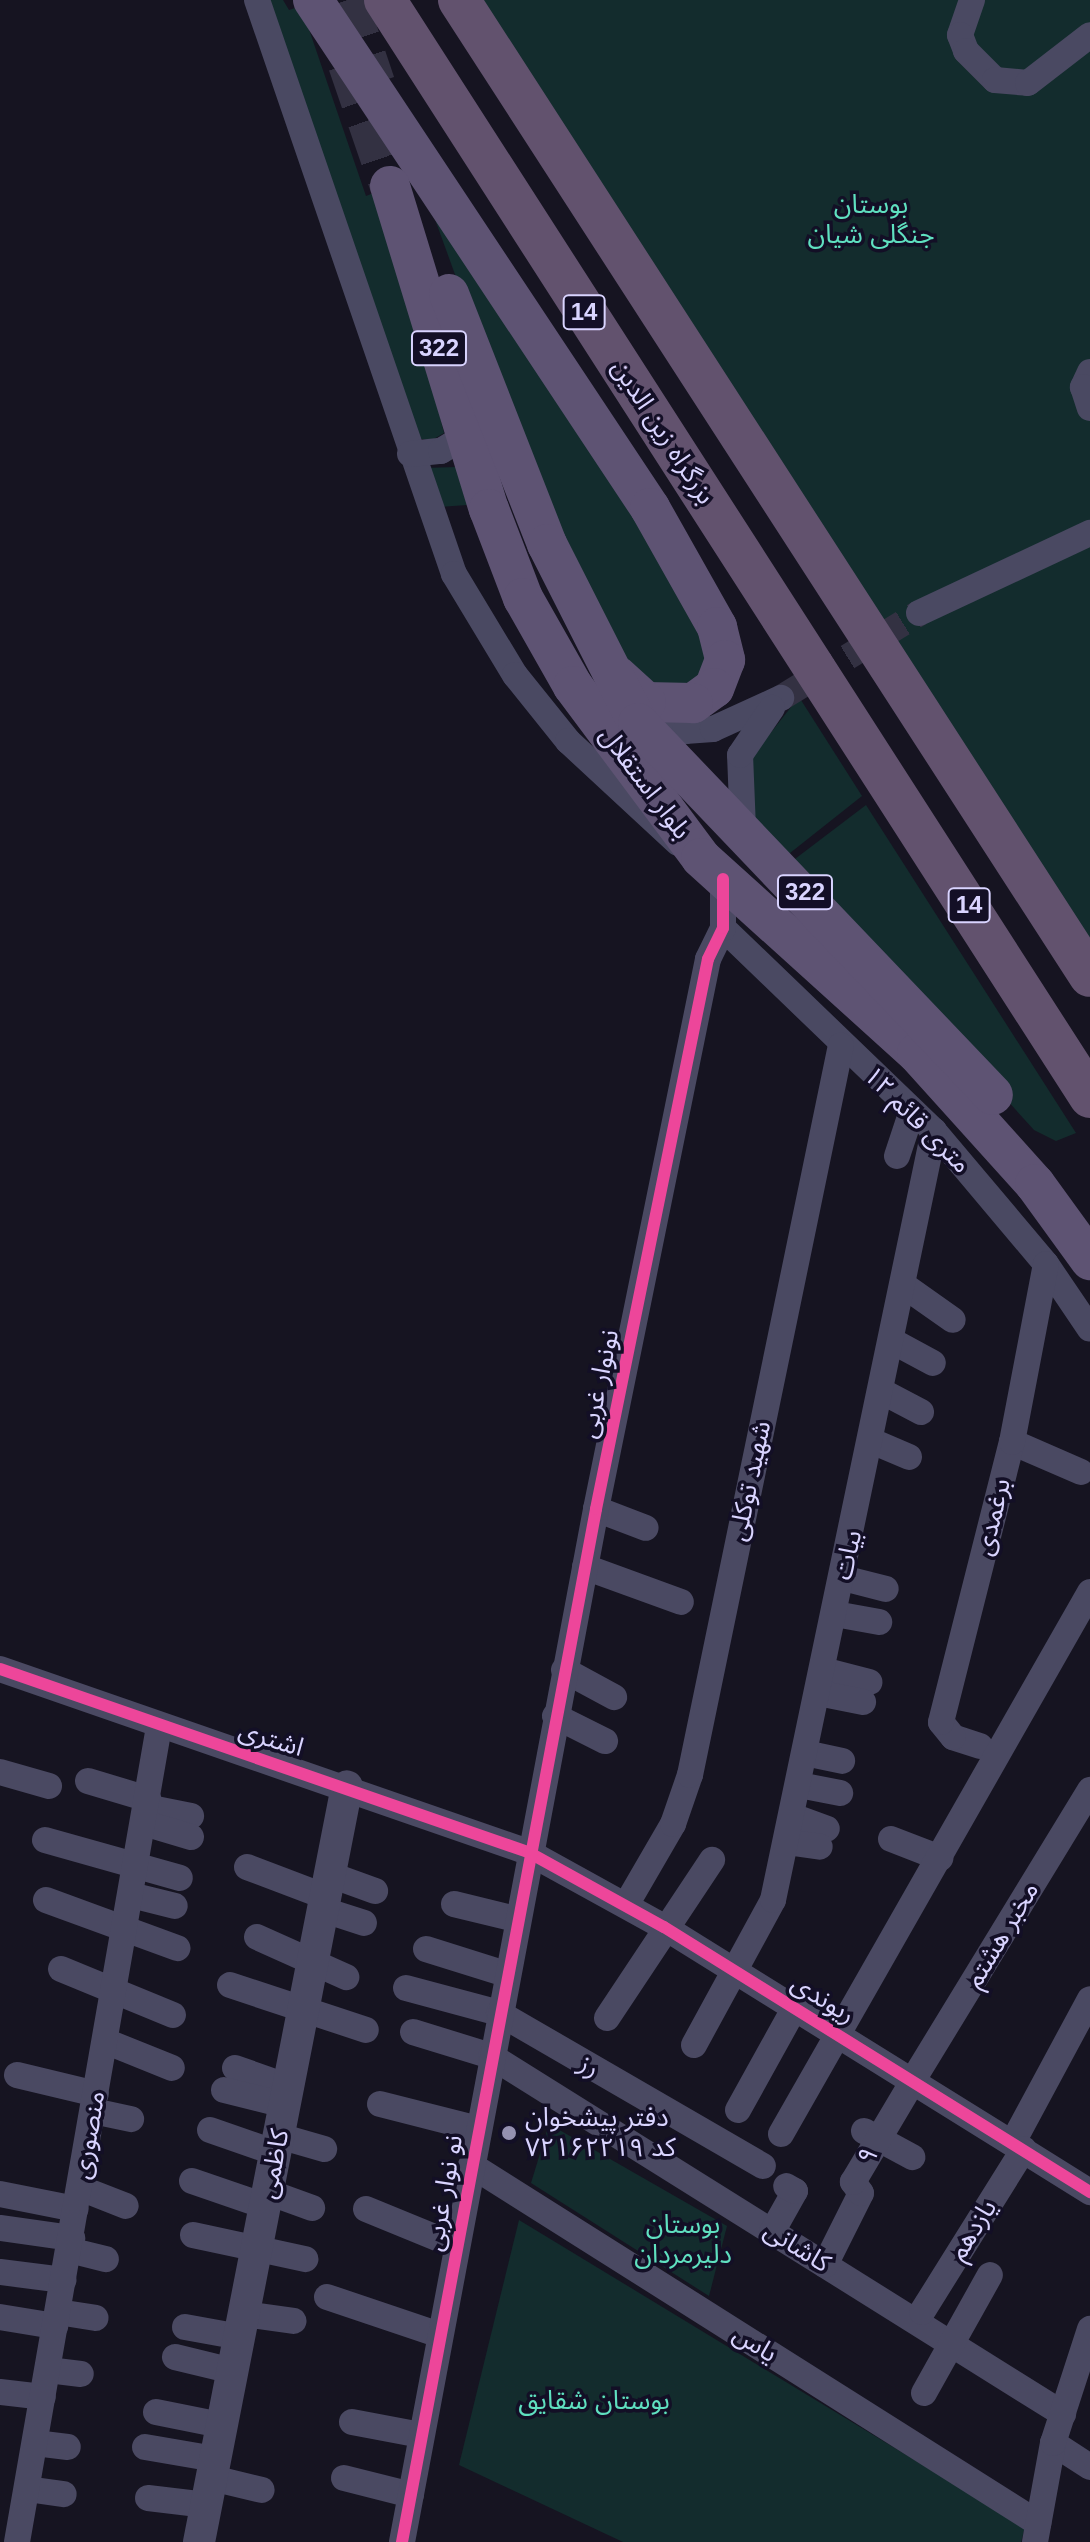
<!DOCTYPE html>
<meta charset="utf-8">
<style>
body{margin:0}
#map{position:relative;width:1090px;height:2542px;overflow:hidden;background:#161421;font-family:Arial,"Noto Sans Arabic",sans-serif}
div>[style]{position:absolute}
.green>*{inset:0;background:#132c2d}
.minor-tunnel>*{height:26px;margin-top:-13px;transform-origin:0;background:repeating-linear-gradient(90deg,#333142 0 26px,transparent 0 39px)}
.primary-tunnel>*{height:40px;margin-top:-20px;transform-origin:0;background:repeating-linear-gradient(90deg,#333142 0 40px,transparent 0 60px)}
.minor>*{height:26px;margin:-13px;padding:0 13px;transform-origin:13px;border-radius:13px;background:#4a4962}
.tertiary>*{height:32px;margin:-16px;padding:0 16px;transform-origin:16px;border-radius:16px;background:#4a4962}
.primary>*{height:40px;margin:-20px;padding:0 20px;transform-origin:20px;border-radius:20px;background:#5e5373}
.trunk>*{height:42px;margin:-21px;padding:0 21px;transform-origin:21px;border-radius:21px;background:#62526e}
.cycleway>*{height:12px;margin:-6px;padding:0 6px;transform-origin:6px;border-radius:6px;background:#ed469a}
.dots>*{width:22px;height:22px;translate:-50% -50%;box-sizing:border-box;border:4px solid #130f26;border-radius:50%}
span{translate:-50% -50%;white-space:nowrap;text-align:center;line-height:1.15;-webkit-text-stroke:7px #130f26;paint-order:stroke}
.shield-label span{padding:2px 6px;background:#130f26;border:2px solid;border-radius:6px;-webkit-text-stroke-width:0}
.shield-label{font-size:24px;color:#d9d4ff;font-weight:700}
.park-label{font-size:26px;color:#5fe0c0}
.street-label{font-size:26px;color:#d9d4ff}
.poi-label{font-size:26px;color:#d9d4ff}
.left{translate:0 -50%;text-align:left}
</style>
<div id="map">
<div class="green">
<i style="clip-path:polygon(268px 0,283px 0,289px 10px,301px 6px,366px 196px,384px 189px,444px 433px,432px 440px,413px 438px)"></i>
<i style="clip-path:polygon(453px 0,1090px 0,1090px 991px)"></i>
<i style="clip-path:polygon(420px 178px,708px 632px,707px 679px,644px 691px,597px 614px,481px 346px)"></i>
<i style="clip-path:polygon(456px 467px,467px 505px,439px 507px,424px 468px)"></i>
<i style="clip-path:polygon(799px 697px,862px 796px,785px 857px,756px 824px,746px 764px)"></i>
<i style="clip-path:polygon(866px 805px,1076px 1133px,1056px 1141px,1034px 1130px,791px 862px)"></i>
<i style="clip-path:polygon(549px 2124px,727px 2226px,709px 2296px,531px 2183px)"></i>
<i style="clip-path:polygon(519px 2220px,1025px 2527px,1021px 2542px,623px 2542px,459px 2465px)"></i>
</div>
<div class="minor-tunnel">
<i style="left:781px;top:698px;width:162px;rotate:-31.6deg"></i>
</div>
<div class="primary-tunnel">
<i style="left:347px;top:0;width:88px;rotate:71.4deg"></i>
<i style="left:348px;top:64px;width:129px;rotate:71deg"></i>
</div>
<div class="minor">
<i style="left:257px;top:0;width:607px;rotate:71.06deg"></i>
<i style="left:454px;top:574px;width:118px;rotate:58.9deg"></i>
<i style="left:515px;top:675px;width:85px;rotate:51.2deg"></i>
<i style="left:568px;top:741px;width:150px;rotate:42.8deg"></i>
<i style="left:972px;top:0;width:37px;rotate:109deg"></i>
<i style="left:960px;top:35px;width:17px;rotate:69deg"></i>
<i style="left:966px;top:51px;width:41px;rotate:45deg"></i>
<i style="left:995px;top:80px;width:33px;rotate:5deg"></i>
<i style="left:1028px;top:83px;width:78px;rotate:-37.7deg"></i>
<i style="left:1090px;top:372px;width:17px;rotate:115deg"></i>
<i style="left:1083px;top:387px;width:22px;rotate:72deg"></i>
<i style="left:410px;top:454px;width:31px;rotate:-6deg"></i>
<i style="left:441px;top:451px;width:28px;rotate:-32deg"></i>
<i style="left:919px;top:613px;width:189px;rotate:-25.1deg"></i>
<i style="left:637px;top:718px;width:50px;rotate:15.2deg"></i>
<i style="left:685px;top:731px;width:28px;rotate:-4deg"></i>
<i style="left:713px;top:729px;width:75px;rotate:-24.5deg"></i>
<i style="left:743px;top:829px;width:74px;rotate:-92.3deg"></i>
<i style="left:740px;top:755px;width:57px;rotate:-55.8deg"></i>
<i style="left:723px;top:928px;width:293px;rotate:43.9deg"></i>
<i style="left:934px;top:1131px;width:174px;rotate:49.9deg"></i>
<i style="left:1046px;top:1264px;width:78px;rotate:55.9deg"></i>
<i style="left:897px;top:1156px;width:47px;rotate:-71.6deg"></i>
<i style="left:906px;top:1287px;width:57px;rotate:35.1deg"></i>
<i style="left:894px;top:1342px;width:44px;rotate:28.3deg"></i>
<i style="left:883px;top:1392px;width:43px;rotate:27.8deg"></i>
<i style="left:874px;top:1442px;width:38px;rotate:23deg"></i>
<i style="left:1012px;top:1442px;width:75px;rotate:23.5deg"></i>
<i style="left:596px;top:1509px;width:53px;rotate:20.8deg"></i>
<i style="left:585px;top:1567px;width:102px;rotate:20deg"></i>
<i style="left:843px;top:1578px;width:44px;rotate:14.3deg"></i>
<i style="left:835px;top:1614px;width:45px;rotate:10.3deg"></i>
<i style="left:0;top:1669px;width:559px;rotate:19.12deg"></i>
<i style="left:528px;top:1852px;width:155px;rotate:28.9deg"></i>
<i style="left:664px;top:1927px;width:502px;rotate:31.88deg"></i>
<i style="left:564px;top:1670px;width:57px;rotate:28.4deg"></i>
<i style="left:823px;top:1670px;width:48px;rotate:14.6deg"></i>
<i style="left:818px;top:1693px;width:46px;rotate:11.3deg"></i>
<i style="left:555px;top:1716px;width:56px;rotate:26.6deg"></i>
<i style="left:980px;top:1746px;width:28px;rotate:-162deg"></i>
<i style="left:953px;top:1737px;width:19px;rotate:-129deg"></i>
<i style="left:941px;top:1722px;width:289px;rotate:-75.8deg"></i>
<i style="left:1012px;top:1442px;width:181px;rotate:-79.2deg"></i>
<i style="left:805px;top:1753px;width:38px;rotate:12deg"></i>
<i style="left:0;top:1772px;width:51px;rotate:15.9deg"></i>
<i style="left:88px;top:1781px;width:63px;rotate:16.7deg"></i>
<i style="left:799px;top:1785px;width:42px;rotate:11deg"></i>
<i style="left:146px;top:1807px;width:46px;rotate:11.3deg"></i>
<i style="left:792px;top:1816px;width:37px;rotate:20deg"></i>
<i style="left:144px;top:1823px;width:49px;rotate:16.6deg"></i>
<i style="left:891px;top:1839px;width:53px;rotate:21.2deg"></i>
<i style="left:45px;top:1840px;width:140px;rotate:15.7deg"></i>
<i style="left:786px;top:1842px;width:34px;rotate:8deg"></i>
<i style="left:247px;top:1867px;width:85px;rotate:20.8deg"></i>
<i style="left:331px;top:1875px;width:47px;rotate:20deg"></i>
<i style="left:131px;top:1895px;width:45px;rotate:14deg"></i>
<i style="left:46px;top:1900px;width:140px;rotate:20.1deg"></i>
<i style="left:454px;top:1904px;width:64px;rotate:13.6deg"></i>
<i style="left:626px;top:1905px;width:94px;rotate:-59.9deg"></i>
<i style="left:673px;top:1824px;width:52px;rotate:-70.9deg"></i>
<i style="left:690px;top:1775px;width:745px;rotate:-78.31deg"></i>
<i style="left:324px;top:1910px;width:42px;rotate:18deg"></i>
<i style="left:257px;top:1937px;width:98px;rotate:24.2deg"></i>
<i style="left:426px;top:1949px;width:84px;rotate:17.4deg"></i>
<i style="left:61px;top:1969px;width:121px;rotate:22.3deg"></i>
<i style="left:230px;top:1985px;width:143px;rotate:18.3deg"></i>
<i style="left:406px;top:1988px;width:96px;rotate:15deg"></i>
<i style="left:499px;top:2013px;width:305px;rotate:30.1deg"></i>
<i style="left:607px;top:2018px;width:190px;rotate:-56.4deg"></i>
<i style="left:413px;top:2032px;width:82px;rotate:17.1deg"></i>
<i style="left:491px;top:2056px;width:675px;rotate:32.04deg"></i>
<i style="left:105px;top:2041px;width:72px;rotate:21.9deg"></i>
<i style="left:694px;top:2045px;width:165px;rotate:-61.4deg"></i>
<i style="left:773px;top:1900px;width:786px;rotate:-78.18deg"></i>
<i style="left:235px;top:2068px;width:57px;rotate:19.4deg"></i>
<i style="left:17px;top:2075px;width:81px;rotate:13.5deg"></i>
<i style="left:913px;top:2080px;width:340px;rotate:-58.6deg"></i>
<i style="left:224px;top:2090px;width:63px;rotate:13.8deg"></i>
<i style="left:380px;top:2104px;width:101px;rotate:14.3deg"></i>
<i style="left:738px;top:2110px;width:118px;rotate:-61deg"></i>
<i style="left:93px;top:2111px;width:39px;rotate:12deg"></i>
<i style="left:210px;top:2130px;width:70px;rotate:19.2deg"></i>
<i style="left:864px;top:2131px;width:55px;rotate:28.4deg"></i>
<i style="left:781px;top:2134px;width:624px;rotate:-60.31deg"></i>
<i style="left:279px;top:2136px;width:47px;rotate:16.1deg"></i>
<i style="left:1013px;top:2142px;width:162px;rotate:-61.7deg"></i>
<i style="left:471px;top:2165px;width:671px;rotate:32.27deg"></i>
<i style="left:192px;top:2181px;width:77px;rotate:18.9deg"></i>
<i style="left:80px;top:2188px;width:49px;rotate:21.4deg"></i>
<i style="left:268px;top:2192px;width:47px;rotate:20deg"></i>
<i style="left:0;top:2194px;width:77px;rotate:11.2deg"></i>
<i style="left:366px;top:2209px;width:97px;rotate:22.3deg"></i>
<i style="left:0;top:2228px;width:73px;rotate:7.9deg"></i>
<i style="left:772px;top:2232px;width:47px;rotate:-60.7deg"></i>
<i style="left:795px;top:2191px;width:10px;rotate:-151deg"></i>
<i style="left:193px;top:2235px;width:115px;rotate:12.1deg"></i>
<i style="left:69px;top:2250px;width:38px;rotate:14deg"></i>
<i style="left:825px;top:2265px;width:80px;rotate:-63.4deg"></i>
<i style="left:861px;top:2193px;width:14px;rotate:-126deg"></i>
<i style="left:853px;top:2182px;width:106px;rotate:-59.3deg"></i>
<i style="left:0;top:2272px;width:64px;rotate:7.2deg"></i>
<i style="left:327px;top:2297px;width:119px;rotate:18.6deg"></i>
<i style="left:58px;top:2312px;width:38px;rotate:9deg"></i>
<i style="left:922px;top:2312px;width:192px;rotate:-58deg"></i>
<i style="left:244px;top:2314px;width:50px;rotate:8deg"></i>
<i style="left:0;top:2317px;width:56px;rotate:9.3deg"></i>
<i style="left:185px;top:2327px;width:56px;rotate:10.3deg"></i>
<i style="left:175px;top:2357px;width:60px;rotate:13.6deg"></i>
<i style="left:48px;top:2370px;width:33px;rotate:7deg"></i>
<i style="left:0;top:2392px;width:43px;rotate:6.6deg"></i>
<i style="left:924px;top:2393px;width:135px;rotate:-60.8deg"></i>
<i style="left:156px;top:2412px;width:66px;rotate:11.3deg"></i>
<i style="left:352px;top:2422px;width:70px;rotate:10.7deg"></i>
<i style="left:35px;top:2443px;width:33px;rotate:7deg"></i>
<i style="left:1053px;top:2443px;width:44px;rotate:33deg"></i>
<i style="left:145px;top:2447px;width:71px;rotate:9.7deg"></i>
<i style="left:212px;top:2478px;width:51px;rotate:13.5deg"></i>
<i style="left:344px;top:2478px;width:69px;rotate:14.2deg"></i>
<i style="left:27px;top:2489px;width:37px;rotate:8deg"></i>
<i style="left:148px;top:2498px;width:59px;rotate:6.8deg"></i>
<i style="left:17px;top:2542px;width:827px;rotate:-80.12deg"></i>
<i style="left:402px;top:2542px;width:1051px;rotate:-79.36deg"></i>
<i style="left:596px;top:1509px;width:561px;rotate:-78.49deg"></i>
<i style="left:708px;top:959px;width:34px;rotate:-64deg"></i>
<i style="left:723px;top:928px;width:49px;rotate:-90deg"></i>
<i style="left:1035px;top:2542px;width:101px;rotate:-79.7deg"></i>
<i style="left:1053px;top:2443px;width:120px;rotate:-72deg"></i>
</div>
<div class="tertiary">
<i style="left:199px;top:2542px;width:770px;rotate:-78.92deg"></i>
</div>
<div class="primary">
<i style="left:313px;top:0;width:610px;rotate:56.44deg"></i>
<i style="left:650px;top:508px;width:137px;rotate:60.6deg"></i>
<i style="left:717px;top:627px;width:34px;rotate:76deg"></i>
<i style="left:725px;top:660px;width:30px;rotate:111deg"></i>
<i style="left:714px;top:688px;width:26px;rotate:144deg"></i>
<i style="left:693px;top:703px;width:47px;rotate:-178.8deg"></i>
<i style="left:646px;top:702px;width:40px;rotate:-138deg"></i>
<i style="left:390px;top:186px;width:338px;rotate:73deg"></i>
<i style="left:489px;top:509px;width:95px;rotate:69.1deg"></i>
<i style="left:523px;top:598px;width:101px;rotate:60.4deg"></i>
<i style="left:573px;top:686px;width:214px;rotate:53.3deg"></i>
<i style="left:701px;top:858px;width:291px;rotate:42.1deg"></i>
<i style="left:917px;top:1053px;width:176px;rotate:48deg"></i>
<i style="left:1035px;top:1184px;width:94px;rotate:54.1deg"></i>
<i style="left:449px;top:294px;width:269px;rotate:68.6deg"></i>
<i style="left:547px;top:544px;width:201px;rotate:63.1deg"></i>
<i style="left:638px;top:723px;width:514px;rotate:46.34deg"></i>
</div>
<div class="trunk">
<i style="left:385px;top:0;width:1304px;rotate:57.27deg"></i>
<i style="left:459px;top:0;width:1162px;rotate:57.12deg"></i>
</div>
<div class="cycleway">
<i style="left:0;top:1669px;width:559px;rotate:19.12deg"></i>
<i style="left:528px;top:1852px;width:155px;rotate:28.9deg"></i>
<i style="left:664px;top:1927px;width:502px;rotate:31.88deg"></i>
<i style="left:402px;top:2542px;width:1051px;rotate:-79.36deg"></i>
<i style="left:596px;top:1509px;width:561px;rotate:-78.49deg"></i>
<i style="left:708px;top:959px;width:34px;rotate:-64deg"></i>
<i style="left:723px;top:928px;width:49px;rotate:-90deg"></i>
</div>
<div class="dots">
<i style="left:509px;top:2133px;background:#9591b1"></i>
</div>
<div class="shield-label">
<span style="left:584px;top:312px">14</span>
<span style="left:439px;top:348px">322</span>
<span style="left:805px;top:892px">322</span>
<span style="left:969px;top:905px">14</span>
</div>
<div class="park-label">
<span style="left:871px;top:220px">بوستان<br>جنگلی شیان</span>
<span style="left:683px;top:2240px">بوستان<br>دلیرمردان</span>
<span style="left:594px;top:2401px">بوستان شقایق</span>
</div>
<div class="street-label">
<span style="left:663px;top:432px;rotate:57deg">بزرگراه زین الدین</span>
<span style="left:645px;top:783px;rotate:53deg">بلوار استقلال</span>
<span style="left:917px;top:1120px;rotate:45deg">۱۲ متری قائم</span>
<span style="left:599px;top:1384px;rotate:-78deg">نونوار غربی</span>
<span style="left:750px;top:1481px;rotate:-78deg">شهید توکلی</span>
<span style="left:993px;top:1517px;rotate:-76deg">برغمدی</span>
<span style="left:848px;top:1555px;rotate:-77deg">بیات</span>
<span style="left:271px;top:1739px;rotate:17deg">اشتری</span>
<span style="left:1002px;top:1935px;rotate:-59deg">مخبر هشتم</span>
<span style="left:823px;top:1999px;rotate:32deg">ریوندی</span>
<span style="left:589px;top:2066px;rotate:30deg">رز</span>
<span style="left:89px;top:2135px;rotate:-80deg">منصوری</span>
<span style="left:868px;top:2156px;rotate:-60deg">۹</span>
<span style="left:274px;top:2164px;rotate:-79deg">کاظمی</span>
<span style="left:444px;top:2193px;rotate:-80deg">نو نوار غربی</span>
<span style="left:973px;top:2230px;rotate:-58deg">یازدهم</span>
<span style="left:797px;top:2247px;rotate:32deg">کاشانی</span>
<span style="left:755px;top:2344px;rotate:32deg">یاس</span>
</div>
<div class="poi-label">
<span class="left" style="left:525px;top:2133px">دفتر پیشخوان<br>کد ۷۲۱۶۲۲۱۹</span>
</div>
</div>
